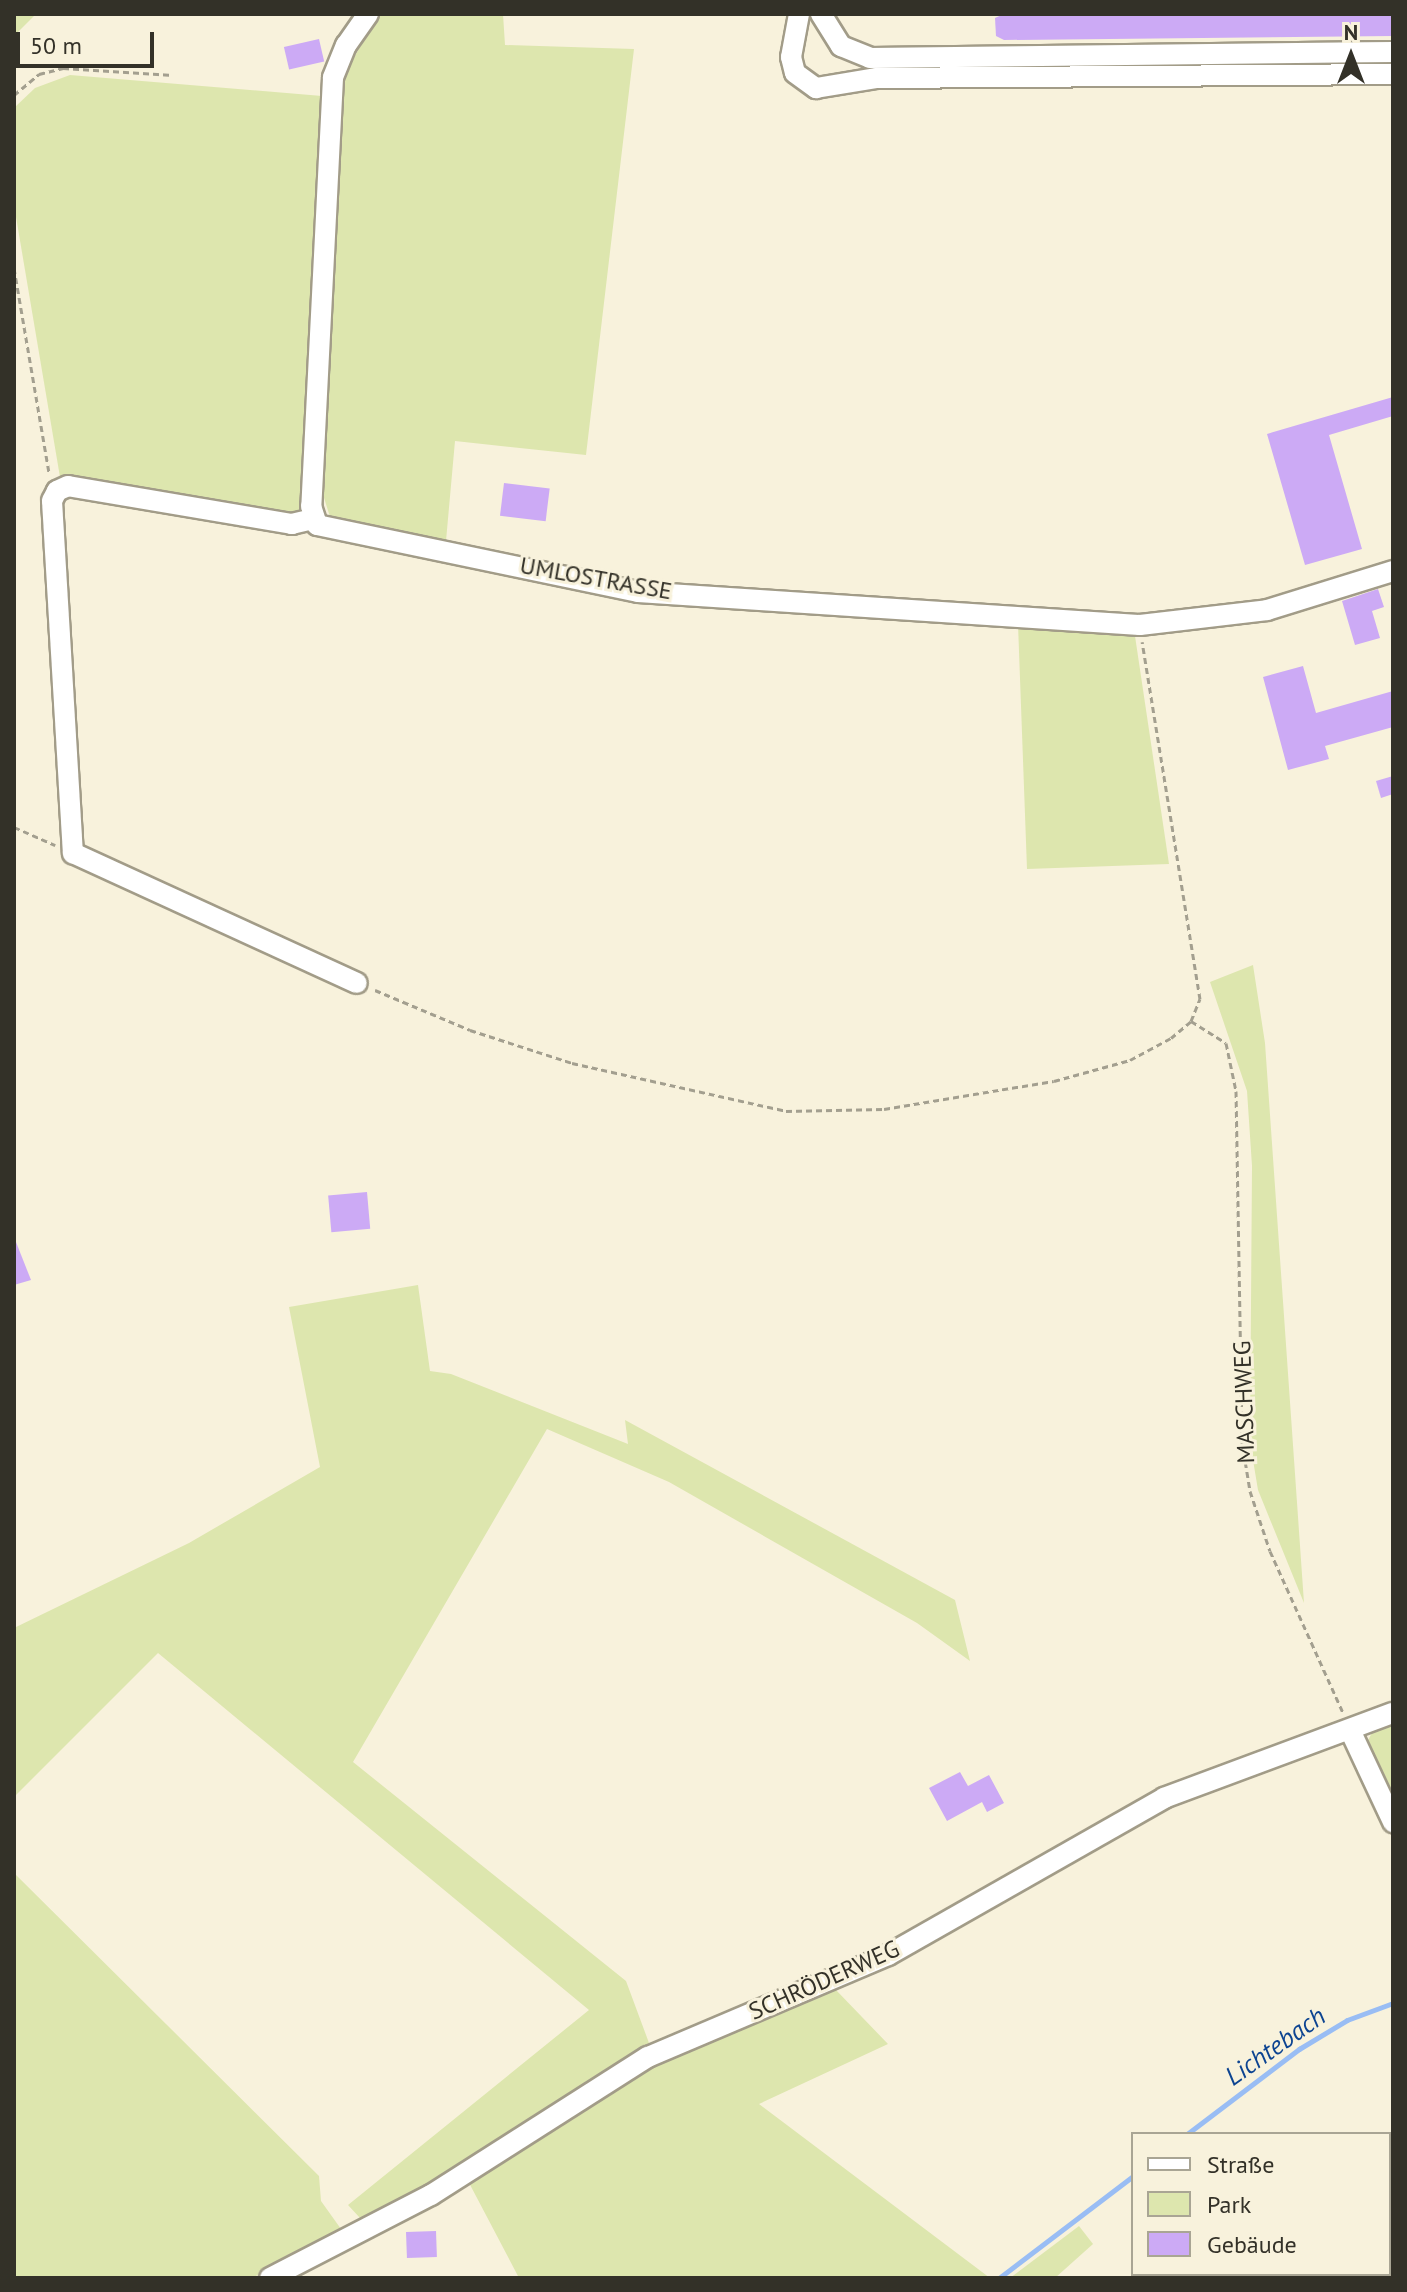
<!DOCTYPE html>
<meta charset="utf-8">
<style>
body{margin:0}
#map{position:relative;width:1407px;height:2292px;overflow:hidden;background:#f8f2dc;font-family:"PT Sans",sans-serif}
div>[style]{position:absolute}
.green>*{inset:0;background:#dde6ae}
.stream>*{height:5px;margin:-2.5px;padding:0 2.5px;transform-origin:2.5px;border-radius:2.5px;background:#99bdf4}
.building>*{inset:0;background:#ccaaf5;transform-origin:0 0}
.path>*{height:3px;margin-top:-1.5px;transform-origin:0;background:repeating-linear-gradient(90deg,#a39f8f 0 6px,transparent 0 10px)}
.roads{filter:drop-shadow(2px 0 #a29c88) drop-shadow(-2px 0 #a29c88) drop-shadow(0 2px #a29c88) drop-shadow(0 -2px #a29c88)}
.minor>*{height:20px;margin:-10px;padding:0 10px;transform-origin:10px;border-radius:10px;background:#fff}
span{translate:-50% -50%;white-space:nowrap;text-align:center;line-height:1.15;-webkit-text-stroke:6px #f8f2dc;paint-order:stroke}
.street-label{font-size:24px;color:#333128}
.water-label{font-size:26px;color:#0d4491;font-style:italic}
.frame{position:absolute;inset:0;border:16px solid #333128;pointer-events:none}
.legend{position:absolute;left:1131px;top:2132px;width:260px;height:144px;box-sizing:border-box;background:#f8f2dc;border:2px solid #a9a594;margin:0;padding:10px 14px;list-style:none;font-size:24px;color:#333128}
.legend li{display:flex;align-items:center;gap:16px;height:40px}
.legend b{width:40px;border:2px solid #a9a594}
.north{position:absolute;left:1311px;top:16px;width:80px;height:80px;-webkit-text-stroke:6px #f8f2dc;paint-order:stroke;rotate:0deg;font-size:22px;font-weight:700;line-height:32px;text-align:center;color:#333128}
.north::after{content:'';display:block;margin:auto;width:28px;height:36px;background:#333128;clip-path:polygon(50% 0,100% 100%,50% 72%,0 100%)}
.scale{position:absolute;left:16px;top:32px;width:138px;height:36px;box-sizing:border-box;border:4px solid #333128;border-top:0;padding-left:10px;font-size:24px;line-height:28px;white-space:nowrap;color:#333128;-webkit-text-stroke:6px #f8f2dc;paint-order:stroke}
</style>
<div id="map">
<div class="green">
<i style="clip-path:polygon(14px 14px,36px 14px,14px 36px)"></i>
<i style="clip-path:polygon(380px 14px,503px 14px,505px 45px,634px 49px,586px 455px,455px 441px,446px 541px,330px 517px,321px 488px,341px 95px,348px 67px)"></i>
<i style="clip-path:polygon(70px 75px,322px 96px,303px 511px,298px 515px,60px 477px,14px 205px,14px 108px,35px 88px)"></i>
<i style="clip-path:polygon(1018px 624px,1127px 630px,1135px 636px,1169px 864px,1027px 869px)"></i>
<i style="clip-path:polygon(1253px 965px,1265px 1043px,1304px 1603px,1258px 1490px,1250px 1442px,1252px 1166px,1247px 1091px,1210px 982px)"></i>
<i style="clip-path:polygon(418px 1285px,430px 1371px,451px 1374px,628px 1444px,625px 1420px,955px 1600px,970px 1661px,917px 1623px,669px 1482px,547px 1429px,353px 1762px,626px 1981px,649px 2043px,420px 2188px,360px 2218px,348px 2205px,589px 2010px,158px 1653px,14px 1797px,14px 1628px,189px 1543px,320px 1467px,289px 1307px)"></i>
<i style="clip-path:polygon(1393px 1724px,1393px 1799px,1367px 1742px,1373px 1731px)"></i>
<i style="clip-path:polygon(14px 1873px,319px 2176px,321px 2201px,341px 2229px,252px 2278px,14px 2278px)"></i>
<i style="clip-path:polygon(836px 1990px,888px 2044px,759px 2104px,990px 2278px,519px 2278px,467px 2179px,650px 2068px)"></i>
<i style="clip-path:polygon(1079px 2226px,1093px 2244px,1055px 2278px,1010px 2278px)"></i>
</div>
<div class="stream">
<i style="left:1187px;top:2134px;width:141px;rotate:-37.2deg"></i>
<i style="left:1299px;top:2049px;width:56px;rotate:-31.1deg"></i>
<i style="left:1347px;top:2020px;width:49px;rotate:-20.3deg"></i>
<i style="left:999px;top:2278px;width:168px;rotate:-37.3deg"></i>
</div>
<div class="building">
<i style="clip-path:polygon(1004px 14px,1393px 14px,1393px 36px,1004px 40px,996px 36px,995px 18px)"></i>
<i style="left:319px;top:39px;width:23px;height:36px;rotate:77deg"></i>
<i style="clip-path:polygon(1393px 397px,1393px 416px,1329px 435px,1362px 549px,1305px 565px,1267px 434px)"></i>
<i style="left:504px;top:483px;width:46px;height:33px;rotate:7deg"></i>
<i style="clip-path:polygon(1378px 589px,1384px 607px,1372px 611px,1380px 638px,1355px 645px,1342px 601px)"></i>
<i style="clip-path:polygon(1303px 666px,1316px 713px,1393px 691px,1393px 727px,1325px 746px,1329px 759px,1288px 770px,1263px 677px)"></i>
<i style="clip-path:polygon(1393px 776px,1393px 794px,1381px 798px,1376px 781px)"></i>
<i style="left:367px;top:1192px;width:37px;height:39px;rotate:85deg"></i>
<i style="clip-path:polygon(14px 1237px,31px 1280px,14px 1285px)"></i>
<i style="clip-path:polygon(960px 1772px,968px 1786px,989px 1775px,1004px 1803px,987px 1812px,982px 1802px,947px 1821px,929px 1788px)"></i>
<i style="left:436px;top:2231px;width:26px;height:30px;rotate:88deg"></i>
</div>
<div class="path">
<i style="left:14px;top:95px;width:33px;rotate:-40deg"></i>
<i style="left:39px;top:74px;width:25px;rotate:-14deg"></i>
<i style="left:63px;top:68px;width:110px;rotate:3.6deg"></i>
<i style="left:14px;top:268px;width:208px;rotate:80.3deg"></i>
<i style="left:14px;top:827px;width:45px;rotate:23.7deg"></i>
<i style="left:375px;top:990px;width:103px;rotate:22.8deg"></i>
<i style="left:470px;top:1030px;width:107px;rotate:17.9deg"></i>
<i style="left:572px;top:1063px;width:219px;rotate:12.6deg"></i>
<i style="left:786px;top:1111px;width:98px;rotate:-1.2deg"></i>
<i style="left:884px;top:1109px;width:172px;rotate:-9.4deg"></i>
<i style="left:1054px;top:1081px;width:79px;rotate:-15.4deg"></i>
<i style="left:1130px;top:1060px;width:47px;rotate:-28.2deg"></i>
<i style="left:1171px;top:1038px;width:26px;rotate:-40deg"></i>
<i style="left:1191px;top:1021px;width:24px;rotate:-68deg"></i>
<i style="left:1200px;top:999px;width:362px;rotate:-99.2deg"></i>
<i style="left:1191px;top:1021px;width:41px;rotate:32.2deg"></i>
<i style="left:1226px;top:1043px;width:49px;rotate:78.2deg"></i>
<i style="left:1236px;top:1091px;width:351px;rotate:89deg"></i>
<i style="left:1242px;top:1442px;width:50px;rotate:80.7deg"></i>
<i style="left:1250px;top:1491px;width:63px;rotate:71.6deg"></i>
<i style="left:1270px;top:1551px;width:178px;rotate:65.7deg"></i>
</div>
<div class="roads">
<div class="minor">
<i style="left:368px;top:14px;width:38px;rotate:125deg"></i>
<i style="left:346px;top:45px;width:35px;rotate:112deg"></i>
<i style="left:333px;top:78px;width:429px;rotate:92.9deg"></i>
<i style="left:311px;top:506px;width:20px;rotate:72deg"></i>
<i style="left:317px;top:525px;width:328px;rotate:11.8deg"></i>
<i style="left:638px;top:592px;width:503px;rotate:3.76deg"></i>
<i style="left:1140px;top:625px;width:128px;rotate:-6.7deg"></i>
<i style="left:1267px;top:610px;width:132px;rotate:-17.2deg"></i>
<i style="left:799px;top:14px;width:44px;rotate:100.5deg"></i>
<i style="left:791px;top:57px;width:16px;rotate:76deg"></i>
<i style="left:795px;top:73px;width:26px;rotate:36deg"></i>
<i style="left:816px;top:88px;width:62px;rotate:-9.3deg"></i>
<i style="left:877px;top:78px;width:516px;rotate:-0.44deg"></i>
<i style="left:821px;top:14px;width:38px;rotate:58deg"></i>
<i style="left:841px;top:46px;width:31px;rotate:22deg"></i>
<i style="left:870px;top:58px;width:523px;rotate:-0.66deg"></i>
<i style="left:313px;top:519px;width:22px;rotate:167deg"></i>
<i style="left:292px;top:524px;width:227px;rotate:-170.4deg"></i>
<i style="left:68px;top:486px;width:12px;rotate:156deg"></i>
<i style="left:57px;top:491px;width:11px;rotate:117deg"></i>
<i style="left:52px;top:501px;width:353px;rotate:86.6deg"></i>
<i style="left:73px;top:853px;width:312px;rotate:24.6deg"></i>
<i style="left:1350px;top:1730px;width:102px;rotate:64.9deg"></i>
<i style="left:270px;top:2278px;width:181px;rotate:-27.3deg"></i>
<i style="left:431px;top:2195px;width:257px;rotate:-32.5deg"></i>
<i style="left:648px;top:2057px;width:261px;rotate:-23deg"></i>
<i style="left:888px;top:1955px;width:318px;rotate:-29.6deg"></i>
<i style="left:1164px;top:1798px;width:244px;rotate:-20.4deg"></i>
</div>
</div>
<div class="street-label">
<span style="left:596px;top:578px;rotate:10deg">UMLOSTRASSE</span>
<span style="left:1244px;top:1402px;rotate:-92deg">MASCHWEG</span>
<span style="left:824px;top:1980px;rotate:-24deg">SCHRÖDERWEG</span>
</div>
<div class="water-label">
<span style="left:1275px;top:2046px;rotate:-35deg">Lichtebach</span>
</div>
<div class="frame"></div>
<ul class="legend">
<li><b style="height:10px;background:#fff"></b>Straße</li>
<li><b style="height:22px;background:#dde6ae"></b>Park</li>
<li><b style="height:22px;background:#ccaaf5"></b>Gebäude</li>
</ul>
<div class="north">N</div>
<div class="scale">50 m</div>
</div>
